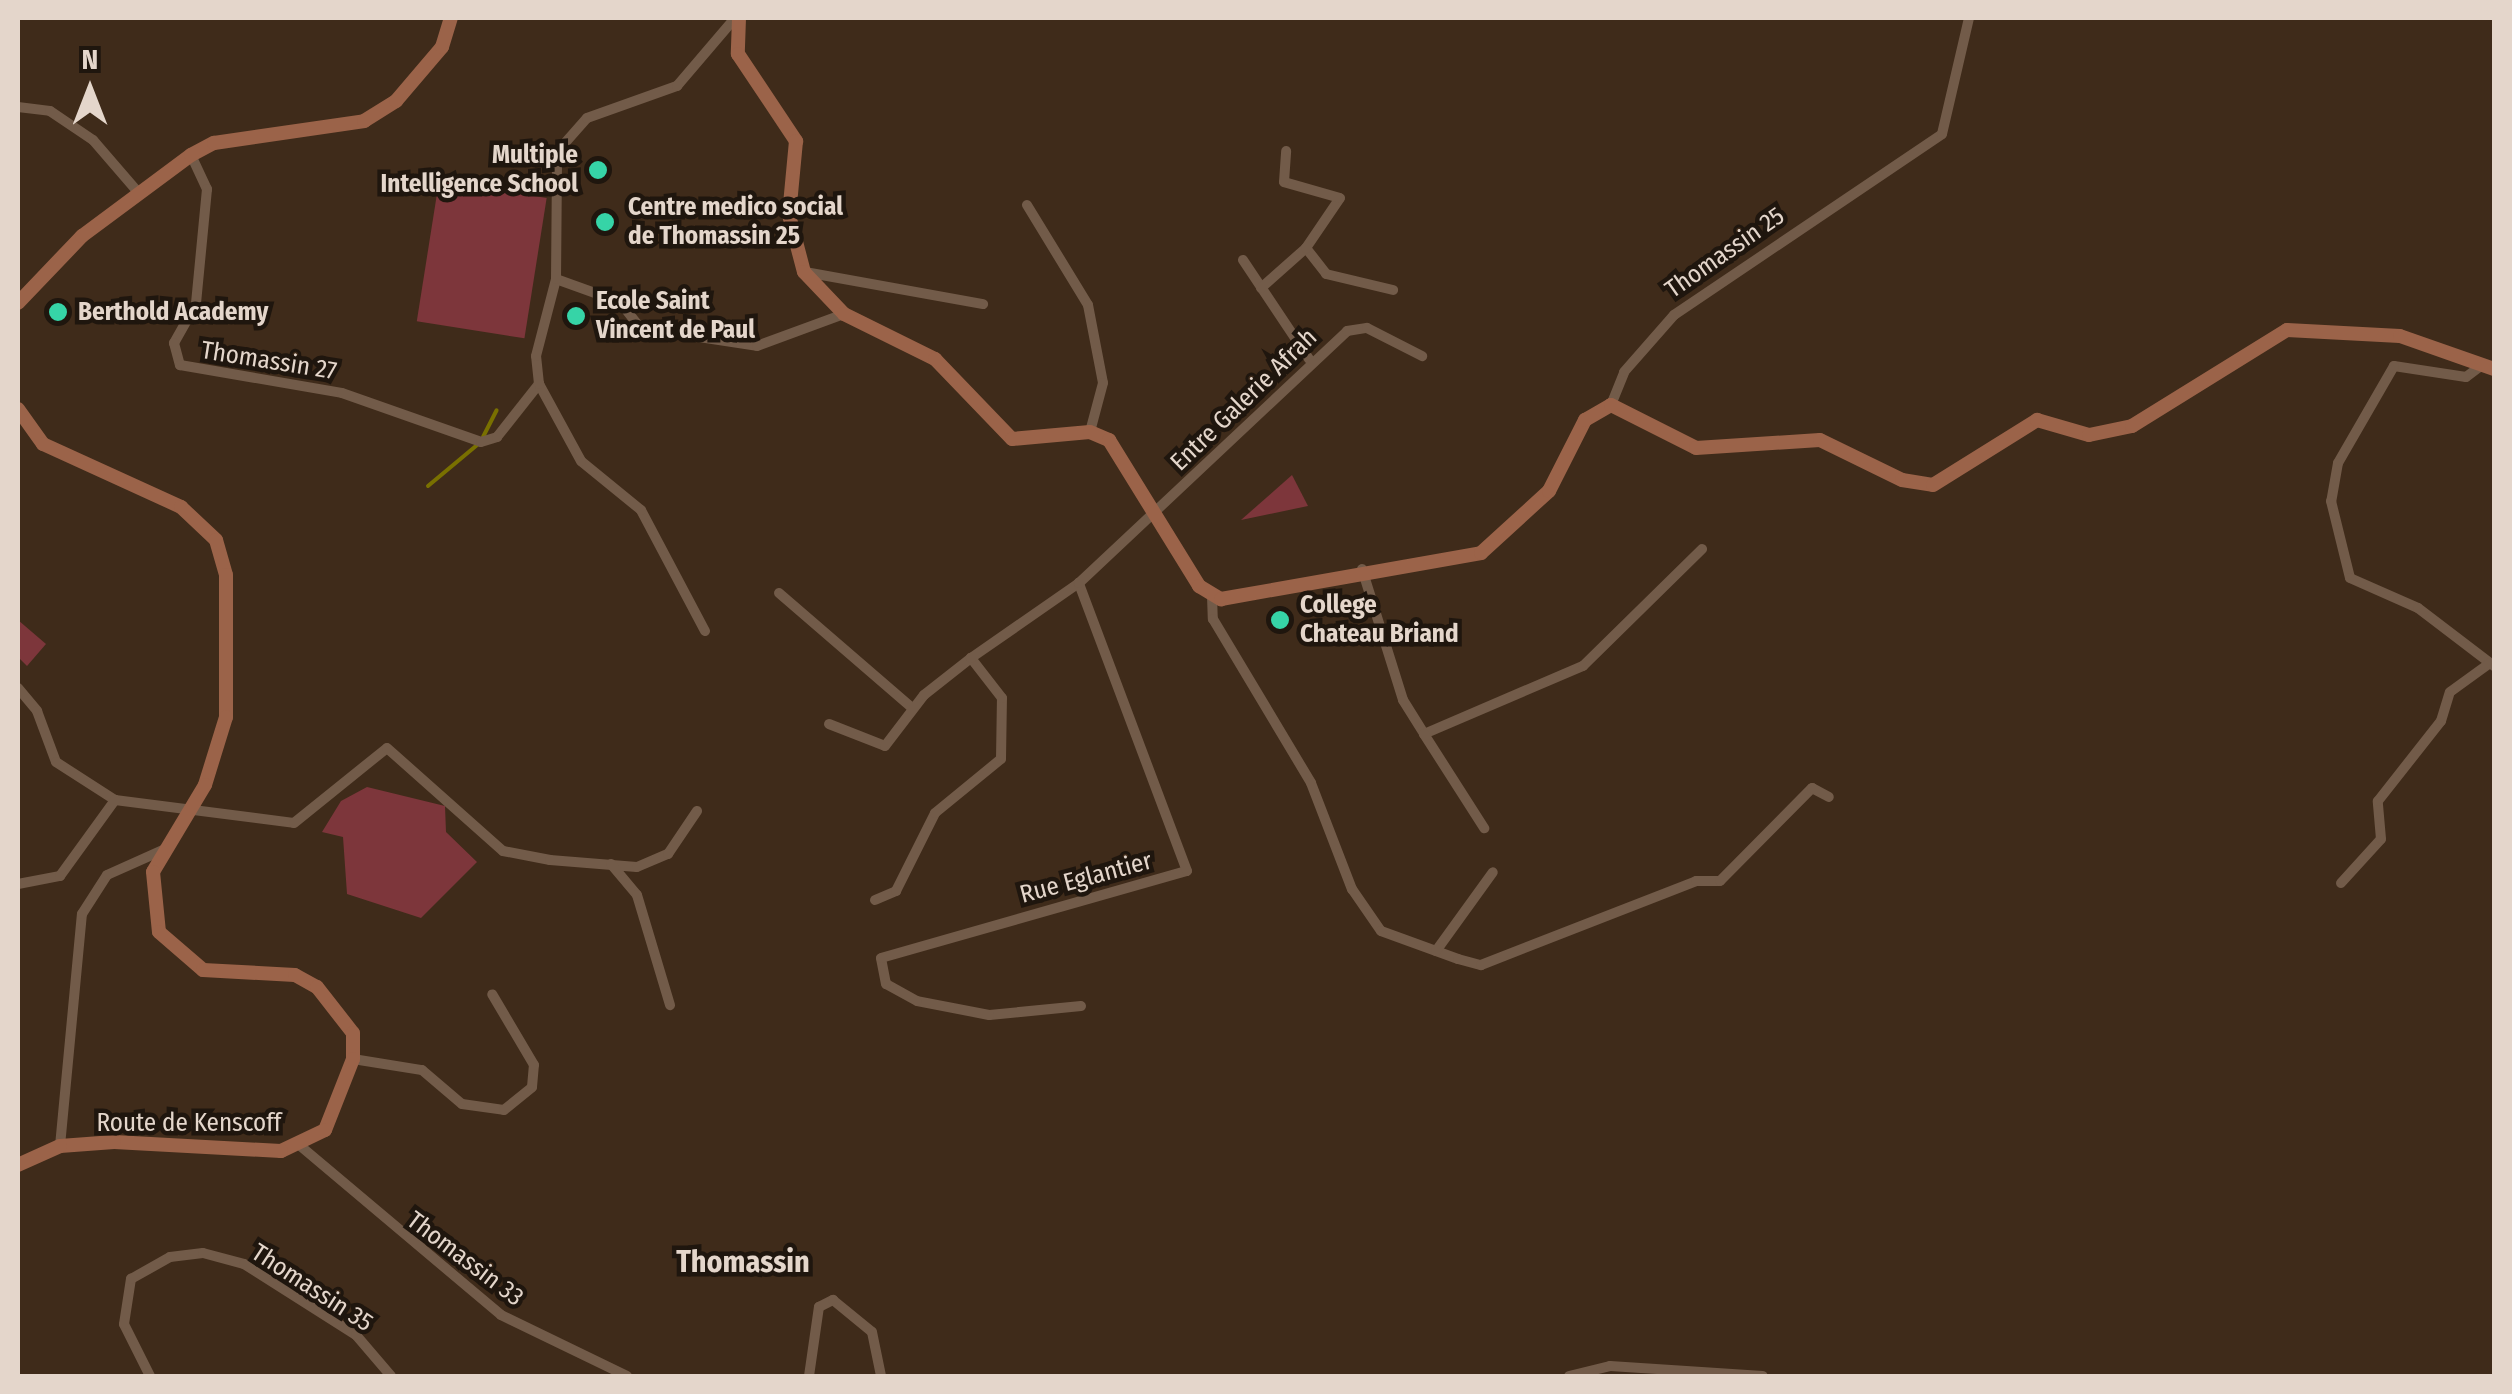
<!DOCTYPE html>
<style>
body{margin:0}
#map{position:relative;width:2512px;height:1394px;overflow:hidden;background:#3f2b1a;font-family:"Fira Sans Condensed",sans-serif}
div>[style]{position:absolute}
.green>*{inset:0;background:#7d363b;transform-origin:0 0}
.stream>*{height:4px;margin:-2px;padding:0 2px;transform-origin:2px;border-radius:2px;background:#797000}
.street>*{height:10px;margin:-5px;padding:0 5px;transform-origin:5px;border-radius:5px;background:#725b49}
.secondary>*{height:14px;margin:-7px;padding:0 7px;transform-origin:7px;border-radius:7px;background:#9b6349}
.dots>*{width:28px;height:28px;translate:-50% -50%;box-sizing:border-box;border:5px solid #1f160e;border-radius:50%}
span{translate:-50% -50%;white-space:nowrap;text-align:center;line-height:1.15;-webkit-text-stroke:9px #1f160e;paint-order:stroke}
.poi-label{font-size:25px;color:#e4d6cb;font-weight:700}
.right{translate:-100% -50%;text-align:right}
.left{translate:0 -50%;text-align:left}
.street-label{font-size:25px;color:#e4d6cb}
.quarter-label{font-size:30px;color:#e4d6cb;font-weight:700}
.frame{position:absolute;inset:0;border:20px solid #e4d6cb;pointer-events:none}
.north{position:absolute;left:40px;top:40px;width:100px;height:100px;-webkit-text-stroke:8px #1f160e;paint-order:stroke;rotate:0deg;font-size:28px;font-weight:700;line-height:40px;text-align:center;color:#e4d6cb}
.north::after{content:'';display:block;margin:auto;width:35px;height:45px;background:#e4d6cb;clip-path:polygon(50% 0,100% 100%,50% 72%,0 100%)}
</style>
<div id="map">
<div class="green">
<i style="left:439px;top:181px;width:109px;height:142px;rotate:9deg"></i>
<i style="clip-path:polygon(1292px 475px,1308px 506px,1241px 520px)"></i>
<i style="clip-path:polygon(18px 620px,46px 644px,27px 666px,18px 657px)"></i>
<i style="clip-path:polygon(367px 787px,445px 806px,446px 832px,477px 862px,421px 918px,347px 894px,343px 837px,322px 832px,341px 801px)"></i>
</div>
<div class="stream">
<i style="left:483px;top:437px;width:30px;rotate:-63deg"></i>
<i style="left:428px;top:486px;width:64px;rotate:-39.9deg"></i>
</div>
<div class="street">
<i style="left:18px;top:107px;width:32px;rotate:7deg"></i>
<i style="left:50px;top:111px;width:52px;rotate:34deg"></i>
<i style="left:93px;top:140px;width:67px;rotate:49.2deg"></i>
<i style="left:191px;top:155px;width:38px;rotate:65deg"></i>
<i style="left:207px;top:189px;width:116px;rotate:95.5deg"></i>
<i style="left:196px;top:304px;width:45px;rotate:119.4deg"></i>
<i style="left:174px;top:343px;width:23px;rotate:75deg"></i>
<i style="left:180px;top:365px;width:164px;rotate:9.8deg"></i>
<i style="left:342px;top:393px;width:147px;rotate:19.4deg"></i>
<i style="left:481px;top:442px;width:17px;rotate:-17deg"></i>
<i style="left:497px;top:437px;width:68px;rotate:-51.6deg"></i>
<i style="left:1027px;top:205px;width:117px;rotate:58.6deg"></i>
<i style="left:1088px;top:305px;width:79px;rotate:79.1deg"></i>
<i style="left:1103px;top:383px;width:51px;rotate:104.9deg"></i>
<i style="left:1306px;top:248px;width:33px;rotate:52deg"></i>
<i style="left:1326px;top:274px;width:69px;rotate:13.4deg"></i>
<i style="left:1243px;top:260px;width:119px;rotate:56.3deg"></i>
<i style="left:805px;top:272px;width:181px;rotate:10.2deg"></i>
<i style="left:556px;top:279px;width:68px;rotate:19.8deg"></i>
<i style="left:620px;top:302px;width:33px;rotate:52deg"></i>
<i style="left:640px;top:328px;width:118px;rotate:8.7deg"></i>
<i style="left:757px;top:346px;width:93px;rotate:-20.2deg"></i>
<i style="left:1261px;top:288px;width:60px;rotate:-41.6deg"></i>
<i style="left:1306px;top:248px;width:60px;rotate:-55.8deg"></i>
<i style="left:1340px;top:198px;width:58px;rotate:-164.1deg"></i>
<i style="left:1284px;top:182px;width:31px;rotate:-86deg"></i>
<i style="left:2482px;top:365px;width:20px;rotate:143deg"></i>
<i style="left:2466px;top:377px;width:73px;rotate:-171.3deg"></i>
<i style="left:2394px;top:366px;width:112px;rotate:120deg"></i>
<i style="left:2338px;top:463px;width:39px;rotate:100deg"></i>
<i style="left:2331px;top:501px;width:79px;rotate:76.1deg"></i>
<i style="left:2350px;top:578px;width:74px;rotate:23.8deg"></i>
<i style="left:2418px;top:608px;width:96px;rotate:37.3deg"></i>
<i style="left:1611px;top:405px;width:35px;rotate:-68deg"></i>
<i style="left:1624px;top:372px;width:76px;rotate:-48.7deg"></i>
<i style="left:1674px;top:315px;width:323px;rotate:-34deg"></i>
<i style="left:1942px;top:134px;width:119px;rotate:-76.9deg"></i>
<i style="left:1362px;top:569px;width:137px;rotate:72.6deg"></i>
<i style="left:1403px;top:700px;width:40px;rotate:58deg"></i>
<i style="left:1424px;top:734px;width:173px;rotate:-23.2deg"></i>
<i style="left:1583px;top:666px;width:167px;rotate:-44.5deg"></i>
<i style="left:779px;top:593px;width:176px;rotate:40.8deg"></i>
<i style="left:1212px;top:596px;width:23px;rotate:88deg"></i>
<i style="left:1213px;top:619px;width:191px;rotate:59.1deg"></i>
<i style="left:1311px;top:783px;width:114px;rotate:68.9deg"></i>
<i style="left:1352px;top:889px;width:51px;rotate:55.4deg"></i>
<i style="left:1381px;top:931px;width:82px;rotate:20deg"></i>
<i style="left:1458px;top:959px;width:24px;rotate:15deg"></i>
<i style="left:1481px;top:965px;width:231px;rotate:-21.3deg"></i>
<i style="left:1696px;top:881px;width:24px"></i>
<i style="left:1720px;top:881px;width:131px;rotate:-45.3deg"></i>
<i style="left:1812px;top:788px;width:19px;rotate:28deg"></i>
<i style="left:705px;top:631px;width:137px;rotate:-117.9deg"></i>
<i style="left:641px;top:510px;width:77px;rotate:-140.8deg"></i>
<i style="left:581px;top:461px;width:88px;rotate:-118.6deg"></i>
<i style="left:539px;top:384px;width:28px;rotate:-96deg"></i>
<i style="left:536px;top:356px;width:80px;rotate:-75.4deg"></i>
<i style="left:556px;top:279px;width:127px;rotate:-89.5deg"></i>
<i style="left:557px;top:152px;width:45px;rotate:-48.6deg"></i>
<i style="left:587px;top:118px;width:96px;rotate:-19.6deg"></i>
<i style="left:677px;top:86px;width:89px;rotate:-49.5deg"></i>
<i style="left:18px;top:688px;width:30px;rotate:50deg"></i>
<i style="left:37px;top:711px;width:54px;rotate:69.6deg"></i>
<i style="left:56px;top:762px;width:70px;rotate:32.8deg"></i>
<i style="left:115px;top:800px;width:180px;rotate:7.3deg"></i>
<i style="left:294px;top:823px;width:119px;rotate:-38.9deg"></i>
<i style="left:387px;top:748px;width:155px;rotate:41.6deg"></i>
<i style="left:503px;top:851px;width:48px;rotate:10.8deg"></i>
<i style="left:550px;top:860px;width:87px;rotate:4.6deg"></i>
<i style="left:637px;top:867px;width:34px;rotate:-23deg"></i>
<i style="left:668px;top:854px;width:52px;rotate:-56deg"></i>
<i style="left:829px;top:724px;width:60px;rotate:21.4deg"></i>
<i style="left:885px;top:746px;width:64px;rotate:-52.6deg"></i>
<i style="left:924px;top:695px;width:60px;rotate:-38.2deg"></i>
<i style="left:1424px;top:734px;width:112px;rotate:57.4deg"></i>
<i style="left:611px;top:864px;width:40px;rotate:50deg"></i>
<i style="left:637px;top:895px;width:115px;rotate:73.3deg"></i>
<i style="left:2341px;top:883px;width:59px;rotate:-47.7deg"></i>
<i style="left:2381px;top:839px;width:38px;rotate:-95deg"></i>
<i style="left:2378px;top:801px;width:102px;rotate:-51.8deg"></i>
<i style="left:2441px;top:721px;width:30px;rotate:-73deg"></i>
<i style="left:2450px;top:692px;width:49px;rotate:-35.9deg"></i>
<i style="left:18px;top:884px;width:43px;rotate:-10.8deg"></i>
<i style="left:60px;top:876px;width:94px;rotate:-54.1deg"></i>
<i style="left:875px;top:900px;width:23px;rotate:-23deg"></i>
<i style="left:896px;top:891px;width:87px;rotate:-63.4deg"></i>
<i style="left:935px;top:813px;width:85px;rotate:-39.3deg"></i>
<i style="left:1001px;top:759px;width:61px;rotate:-89.1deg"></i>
<i style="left:1002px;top:698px;width:51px;rotate:-127.8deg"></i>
<i style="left:971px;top:658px;width:131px;rotate:-34.8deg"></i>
<i style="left:1436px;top:951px;width:97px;rotate:-54.2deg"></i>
<i style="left:1081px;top:1006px;width:92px;rotate:174.4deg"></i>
<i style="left:989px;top:1015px;width:73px;rotate:-169deg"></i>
<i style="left:917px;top:1001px;width:35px;rotate:-151deg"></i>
<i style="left:886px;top:984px;width:26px;rotate:-101deg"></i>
<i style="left:881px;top:958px;width:318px;rotate:-15.9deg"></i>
<i style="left:1187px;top:871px;width:308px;rotate:-110.6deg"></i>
<i style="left:1079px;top:583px;width:368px;rotate:-43.2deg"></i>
<i style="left:1347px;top:331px;width:20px;rotate:-9deg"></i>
<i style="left:1367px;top:328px;width:62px;rotate:27deg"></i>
<i style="left:353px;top:1059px;width:70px;rotate:9.1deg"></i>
<i style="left:422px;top:1070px;width:52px;rotate:40.4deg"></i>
<i style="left:462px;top:1104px;width:42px;rotate:8.1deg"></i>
<i style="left:504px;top:1110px;width:36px;rotate:-39deg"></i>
<i style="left:532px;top:1087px;width:22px;rotate:-85deg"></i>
<i style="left:534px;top:1065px;width:82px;rotate:-120.6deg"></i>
<i style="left:298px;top:1144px;width:265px;rotate:40.1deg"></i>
<i style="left:501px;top:1315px;width:140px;rotate:25.8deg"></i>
<i style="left:60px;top:1146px;width:233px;rotate:-84.6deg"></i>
<i style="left:82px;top:914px;width:46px;rotate:-57.3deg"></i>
<i style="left:107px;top:875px;width:61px;rotate:-24.1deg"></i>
<i style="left:150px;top:1376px;width:58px;rotate:-116.6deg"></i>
<i style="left:124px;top:1324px;width:46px;rotate:-81.2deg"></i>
<i style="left:131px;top:1279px;width:45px;rotate:-29.4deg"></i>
<i style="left:170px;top:1257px;width:33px;rotate:-7deg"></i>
<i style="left:203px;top:1253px;width:42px;rotate:15deg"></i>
<i style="left:244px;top:1264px;width:133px;rotate:32.4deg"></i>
<i style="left:356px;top:1335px;width:54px;rotate:49.5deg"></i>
<i style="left:809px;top:1376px;width:70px;rotate:-81.8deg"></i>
<i style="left:819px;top:1307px;width:16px;rotate:-27deg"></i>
<i style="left:833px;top:1300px;width:50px;rotate:39.4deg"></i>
<i style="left:872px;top:1332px;width:45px;rotate:78.4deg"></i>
<i style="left:1569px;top:1376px;width:42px;rotate:-13.7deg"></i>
<i style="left:1610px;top:1366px;width:153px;rotate:3.7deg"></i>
</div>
<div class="secondary">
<i style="left:739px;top:18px;width:36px;rotate:92deg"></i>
<i style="left:738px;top:54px;width:105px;rotate:56.3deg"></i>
<i style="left:796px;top:141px;width:74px;rotate:95.4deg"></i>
<i style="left:789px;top:215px;width:59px;rotate:75.3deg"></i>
<i style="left:804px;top:272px;width:58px;rotate:46.4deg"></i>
<i style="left:844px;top:314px;width:102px;rotate:26.3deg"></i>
<i style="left:935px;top:359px;width:111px;rotate:46.1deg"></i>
<i style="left:1012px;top:439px;width:78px;rotate:-5.1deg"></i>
<i style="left:1090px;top:432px;width:21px;rotate:23deg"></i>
<i style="left:1109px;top:440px;width:172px;rotate:58.3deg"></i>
<i style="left:1199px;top:586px;width:26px;rotate:31deg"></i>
<i style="left:1221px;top:599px;width:264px;rotate:-10deg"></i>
<i style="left:1481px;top:553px;width:92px;rotate:-42.4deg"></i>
<i style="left:1549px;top:491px;width:80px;rotate:-63.1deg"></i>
<i style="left:1585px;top:420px;width:30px;rotate:-30deg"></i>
<i style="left:1611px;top:405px;width:95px;rotate:26.8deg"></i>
<i style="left:1696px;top:448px;width:124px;rotate:-3.7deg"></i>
<i style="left:1820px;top:440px;width:91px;rotate:26deg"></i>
<i style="left:1902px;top:480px;width:31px;rotate:9deg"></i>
<i style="left:1933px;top:485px;width:123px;rotate:-32deg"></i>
<i style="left:2037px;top:420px;width:54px;rotate:16.1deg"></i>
<i style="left:2089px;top:435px;width:44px;rotate:-11.8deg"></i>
<i style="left:2132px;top:426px;width:182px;rotate:-31.8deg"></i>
<i style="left:2287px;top:330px;width:113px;rotate:3deg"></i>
<i style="left:2400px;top:336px;width:100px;rotate:19.3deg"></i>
<i style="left:18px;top:303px;width:93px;rotate:-46.3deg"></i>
<i style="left:82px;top:236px;width:136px;rotate:-36.6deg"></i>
<i style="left:191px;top:155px;width:26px;rotate:-28deg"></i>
<i style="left:214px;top:143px;width:152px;rotate:-8.3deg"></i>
<i style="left:364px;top:121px;width:38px;rotate:-32deg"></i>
<i style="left:396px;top:101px;width:71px;rotate:-49.6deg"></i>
<i style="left:442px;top:47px;width:30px;rotate:-73deg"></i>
<i style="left:18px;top:409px;width:43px;rotate:54.5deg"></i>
<i style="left:43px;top:444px;width:152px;rotate:24.5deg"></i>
<i style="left:181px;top:507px;width:48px;rotate:43.3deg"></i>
<i style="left:216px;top:540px;width:36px;rotate:74deg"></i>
<i style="left:226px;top:575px;width:142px;rotate:90deg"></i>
<i style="left:226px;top:717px;width:71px;rotate:107.2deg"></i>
<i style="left:205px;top:785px;width:101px;rotate:120.9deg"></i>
<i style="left:153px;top:872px;width:60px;rotate:84.3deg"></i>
<i style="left:159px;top:932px;width:58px;rotate:40.8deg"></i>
<i style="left:203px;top:970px;width:92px;rotate:3.1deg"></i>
<i style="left:295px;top:975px;width:25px;rotate:29deg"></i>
<i style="left:317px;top:987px;width:58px;rotate:52deg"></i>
<i style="left:353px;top:1033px;width:26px;rotate:90deg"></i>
<i style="left:353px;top:1059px;width:76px;rotate:111.5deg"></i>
<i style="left:325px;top:1130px;width:49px;rotate:154.5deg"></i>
<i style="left:281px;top:1151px;width:167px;rotate:-176.9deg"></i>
<i style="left:114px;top:1142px;width:54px;rotate:175.8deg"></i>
<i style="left:60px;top:1146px;width:46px;rotate:155.7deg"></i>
</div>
<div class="dots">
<i style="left:598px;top:170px;background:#36d4a7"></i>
<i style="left:605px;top:222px;background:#36d4a7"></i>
<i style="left:58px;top:312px;background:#36d4a7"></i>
<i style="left:576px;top:316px;background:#36d4a7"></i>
<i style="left:1280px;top:620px;background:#36d4a7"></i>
</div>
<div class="poi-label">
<span class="right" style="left:578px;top:170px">Multiple<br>Intelligence School</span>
<span class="left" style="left:628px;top:222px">Centre medico social<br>de Thomassin 25</span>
<span class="left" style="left:596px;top:316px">Ecole Saint<br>Vincent de Paul</span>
<span class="left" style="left:78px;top:312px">Berthold Academy</span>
<span class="left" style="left:1300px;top:620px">College<br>Chateau Briand</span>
</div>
<div class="street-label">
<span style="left:1725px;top:253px;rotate:-35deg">Thomassin 25</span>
<span style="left:269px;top:361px;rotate:9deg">Thomassin 27</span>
<span style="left:1244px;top:400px;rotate:-44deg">Entre Galerie Afrah</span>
<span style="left:1086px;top:878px;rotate:-15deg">Rue Eglantier</span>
<span style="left:189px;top:1123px">Route de Kenscoff</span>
<span style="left:465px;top:1259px;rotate:37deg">Thomassin 33</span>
<span style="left:312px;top:1288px;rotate:33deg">Thomassin 35</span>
</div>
<div class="quarter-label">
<span style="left:743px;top:1262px">Thomassin</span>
</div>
<div class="frame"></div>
<div class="north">N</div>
</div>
